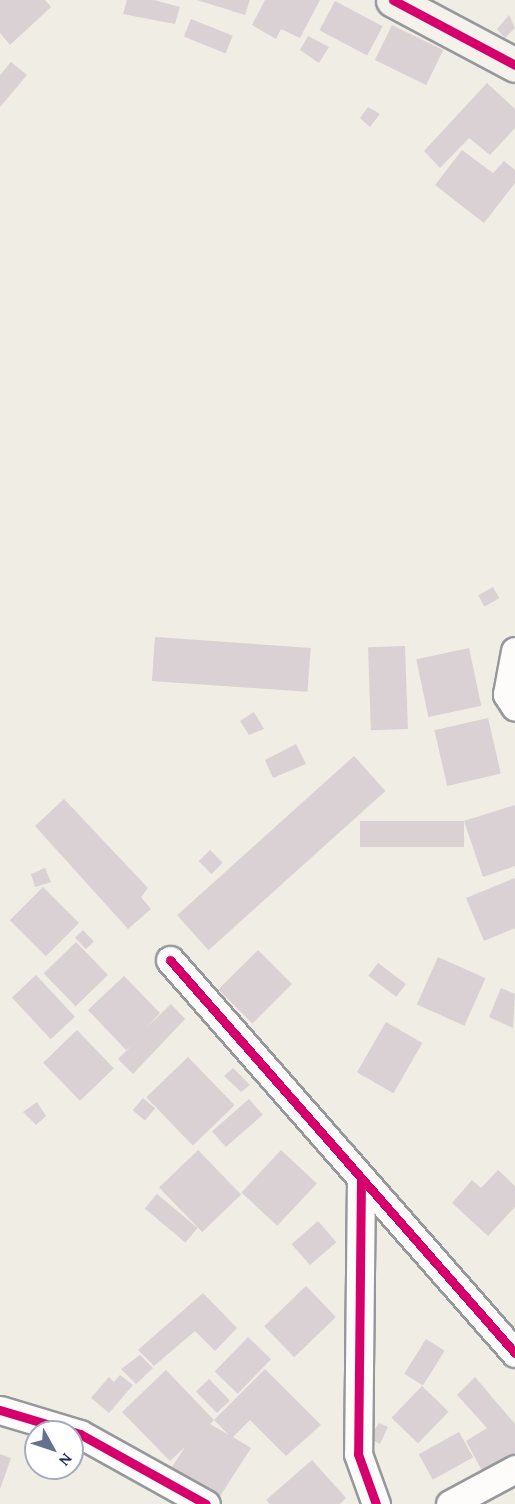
<!DOCTYPE html>
<style>
body{margin:0}
#map{position:relative;width:515px;height:1504px;overflow:hidden;background:#f0ede4;font-family:"Gentium Book Plus",serif}
div>[style]{position:absolute}
.building>*{inset:0;background:#d9d1d4;transform-origin:0 0}
.roads{filter:drop-shadow(2px 0 #96989b) drop-shadow(-2px 0 #96989b) drop-shadow(0 2px #96989b) drop-shadow(0 -2px #96989b)}
.street>*{height:27px;margin:-13.5px;padding:0 13.5px;transform-origin:13.5px;border-radius:13.5px;background:#fdfcfb}
.secondary>*{height:33px;margin:-16.5px;padding:0 16.5px;transform-origin:16.5px;border-radius:16.5px;background:#f5f2ec}
.cycleway>*{height:9px;margin:-4.5px;padding:0 4.5px;transform-origin:4.5px;border-radius:4.5px;background:#d6006c}
span{translate:-50% -50%;white-space:nowrap;text-align:center;line-height:1.15;-webkit-text-stroke:4.5px #fff;paint-order:stroke}
.north{position:absolute;left:24px;top:1420px;width:60px;height:60px;box-sizing:border-box;background:#fff;border:2px solid #a4acbf;border-radius:50%;rotate:130deg;font-size:16px;font-weight:700;line-height:24px;text-align:center;color:#1b2f5e}
.north::after{content:'';display:block;margin:auto;width:21px;height:27px;background:#66728d;clip-path:polygon(50% 0,100% 100%,50% 72%,0 100%)}
</style>
<div id="map">
<div class="building">
<i style="clip-path:polygon(0 0,45px 0,51px 7px,10px 45px,0 33px)"></i>
<i style="clip-path:polygon(127px 0,154px 0,180px 7px,175px 24px,123px 14px)"></i>
<i style="clip-path:polygon(197px 0,250px 0,245px 15px)"></i>
<i style="clip-path:polygon(265px 0,320px 0,300px 38px,281px 29px,276px 39px,252px 25px)"></i>
<i style="left:335px;top:1px;width:54px;height:33px;rotate:28deg"></i>
<i style="clip-path:polygon(509px 15px,515px 28px,505px 38px,497px 29px)"></i>
<i style="left:191px;top:19px;width:45px;height:19px;rotate:22deg"></i>
<i style="left:392px;top:25px;width:57px;height:39px;rotate:26deg"></i>
<i style="clip-path:polygon(308px 36px,329px 47px,319px 63px,300px 50px)"></i>
<i style="clip-path:polygon(11px 62px,27px 75px,0 107px,0 75px)"></i>
<i style="clip-path:polygon(487px 83px,515px 109px,515px 128px,490px 155px,469px 138px,440px 168px,424px 151px)"></i>
<i style="clip-path:polygon(368px 107px,380px 114px,370px 127px,360px 118px)"></i>
<i style="clip-path:polygon(462px 150px,493px 173px,504px 161px,515px 170px,515px 183px,484px 223px,435px 185px)"></i>
<i style="left:493px;top:587px;width:13px;height:17px;rotate:61deg"></i>
<i style="left:155px;top:637px;width:156px;height:44px;rotate:4deg"></i>
<i style="left:405px;top:646px;width:83px;height:37px;rotate:88deg"></i>
<i style="left:469px;top:648px;width:59px;height:54px;rotate:78deg"></i>
<i style="clip-path:polygon(254px 712px,264px 729px,249px 735px,240px 721px)"></i>
<i style="left:488px;top:718px;width:57px;height:55px;rotate:77deg"></i>
<i style="clip-path:polygon(296px 744px,306px 764px,273px 778px,265px 760px)"></i>
<i style="left:354px;top:756px;width:47px;height:238px;rotate:48deg"></i>
<i style="clip-path:polygon(64px 799px,148px 888px,141px 897px,151px 909px,128px 929px,35px 826px)"></i>
<i style="clip-path:polygon(515px 805px,515px 866px,483px 877px,464px 821px)"></i>
<i style="left:360px;top:821px;width:104px;height:26px"></i>
<i style="left:210px;top:850px;width:18px;height:16px;rotate:45deg"></i>
<i style="clip-path:polygon(45px 868px,51px 882px,35px 887px,31px 874px)"></i>
<i style="clip-path:polygon(515px 878px,515px 928px,484px 941px,466px 898px)"></i>
<i style="left:43px;top:887px;width:51px;height:47px;rotate:45deg"></i>
<i style="left:83px;top:930px;width:16px;height:11px;rotate:47deg"></i>
<i style="left:76px;top:942px;width:46px;height:45px;rotate:46deg"></i>
<i style="left:258px;top:950px;width:48px;height:56px;rotate:45deg"></i>
<i style="left:438px;top:957px;width:52px;height:52px;rotate:24deg"></i>
<i style="left:378px;top:963px;width:35px;height:16px;rotate:37deg"></i>
<i style="left:36px;top:975px;width:57px;height:33px;rotate:47deg"></i>
<i style="clip-path:polygon(124px 976px,160px 1013px,146px 1028px,171px 1004px,185px 1019px,133px 1074px,118px 1059px,131px 1046px,126px 1050px,88px 1010px)"></i>
<i style="clip-path:polygon(501px 988px,515px 994px,513px 1028px,489px 1017px)"></i>
<i style="left:386px;top:1022px;width:42px;height:58px;rotate:30deg"></i>
<i style="left:77px;top:1030px;width:53px;height:47px;rotate:46deg"></i>
<i style="left:188px;top:1057px;width:67px;height:58px;rotate:46deg"></i>
<i style="clip-path:polygon(233px 1068px,250px 1085px,241px 1092px,224px 1076px)"></i>
<i style="left:143px;top:1098px;width:16px;height:16px;rotate:40deg"></i>
<i style="left:249px;top:1099px;width:21px;height:49px;rotate:49deg"></i>
<i style="clip-path:polygon(37px 1102px,46px 1116px,36px 1125px,23px 1112px)"></i>
<i style="left:198px;top:1150px;width:62px;height:54px;rotate:46deg"></i>
<i style="left:281px;top:1150px;width:49px;height:58px;rotate:43deg"></i>
<i style="clip-path:polygon(498px 1170px,515px 1186px,515px 1207px,488px 1236px,452px 1203px,472px 1180px,481px 1188px)"></i>
<i style="left:157px;top:1194px;width:53px;height:19px;rotate:40deg"></i>
<i style="left:318px;top:1221px;width:28px;height:35px;rotate:49deg"></i>
<i style="left:306px;top:1286px;width:43px;height:58px;rotate:46deg"></i>
<i style="clip-path:polygon(203px 1293px,237px 1328px,215px 1351px,195px 1331px,154px 1366px,138px 1350px)"></i>
<i style="left:248px;top:1337px;width:32px;height:48px;rotate:44deg"></i>
<i style="left:426px;top:1339px;width:22px;height:41px;rotate:32deg"></i>
<i style="clip-path:polygon(140px 1355px,153px 1368px,136px 1384px,121px 1369px)"></i>
<i style="clip-path:polygon(265px 1369px,321px 1425px,286px 1456px,250px 1420px,233px 1437px,251px 1448px,215px 1504px,166px 1476px,185px 1447px,170px 1461px,122px 1412px,166px 1370px,214px 1420px,210px 1424px,229px 1435px,214px 1420px)"></i>
<i style="clip-path:polygon(120px 1375px,133px 1385px,109px 1413px,91px 1398px,109px 1377px,114px 1382px)"></i>
<i style="clip-path:polygon(475px 1377px,515px 1424px,515px 1462px,487px 1480px,466px 1441px,487px 1428px,457px 1395px)"></i>
<i style="left:209px;top:1379px;width:30px;height:18px;rotate:46deg"></i>
<i style="left:422px;top:1386px;width:37px;height:44px;rotate:44deg"></i>
<i style="clip-path:polygon(379px 1423px,388px 1427px,380px 1444px,369px 1438px)"></i>
<i style="left:459px;top:1432px;width:29px;height:46px;rotate:61deg"></i>
<i style="clip-path:polygon(0 1454px,11px 1458px,0 1489px)"></i>
<i style="clip-path:polygon(312px 1460px,346px 1498px,340px 1504px,270px 1504px,266px 1500px)"></i>
</div>
<div class="roads">
<div class="street">
<i style="left:515px;top:651px;width:44px;rotate:100.5deg"></i>
<i style="left:507px;top:694px;width:15px;rotate:58deg"></i>
<i style="left:170px;top:960px;width:523px;rotate:48.72deg"></i>
<i style="left:361px;top:1178px;width:276px;rotate:90.6deg"></i>
<i style="left:358px;top:1454px;width:53px;rotate:70.2deg"></i>
<i style="left:0;top:1410px;width:84px;rotate:16.7deg"></i>
<i style="left:80px;top:1434px;width:144px;rotate:29.1deg"></i>
<i style="left:450px;top:1504px;width:74px;rotate:-28.3deg"></i>
</div>
<div class="secondary">
<i style="left:393px;top:0;width:138px;rotate:28deg"></i>
</div>
</div>
<div class="cycleway">
<i style="left:393px;top:0;width:138px;rotate:28deg"></i>
<i style="left:170px;top:960px;width:523px;rotate:48.72deg"></i>
<i style="left:361px;top:1178px;width:276px;rotate:90.6deg"></i>
<i style="left:358px;top:1454px;width:53px;rotate:70.2deg"></i>
<i style="left:0;top:1410px;width:84px;rotate:16.7deg"></i>
<i style="left:80px;top:1434px;width:144px;rotate:29.1deg"></i>
</div>
<div class="north">N</div>
</div>
